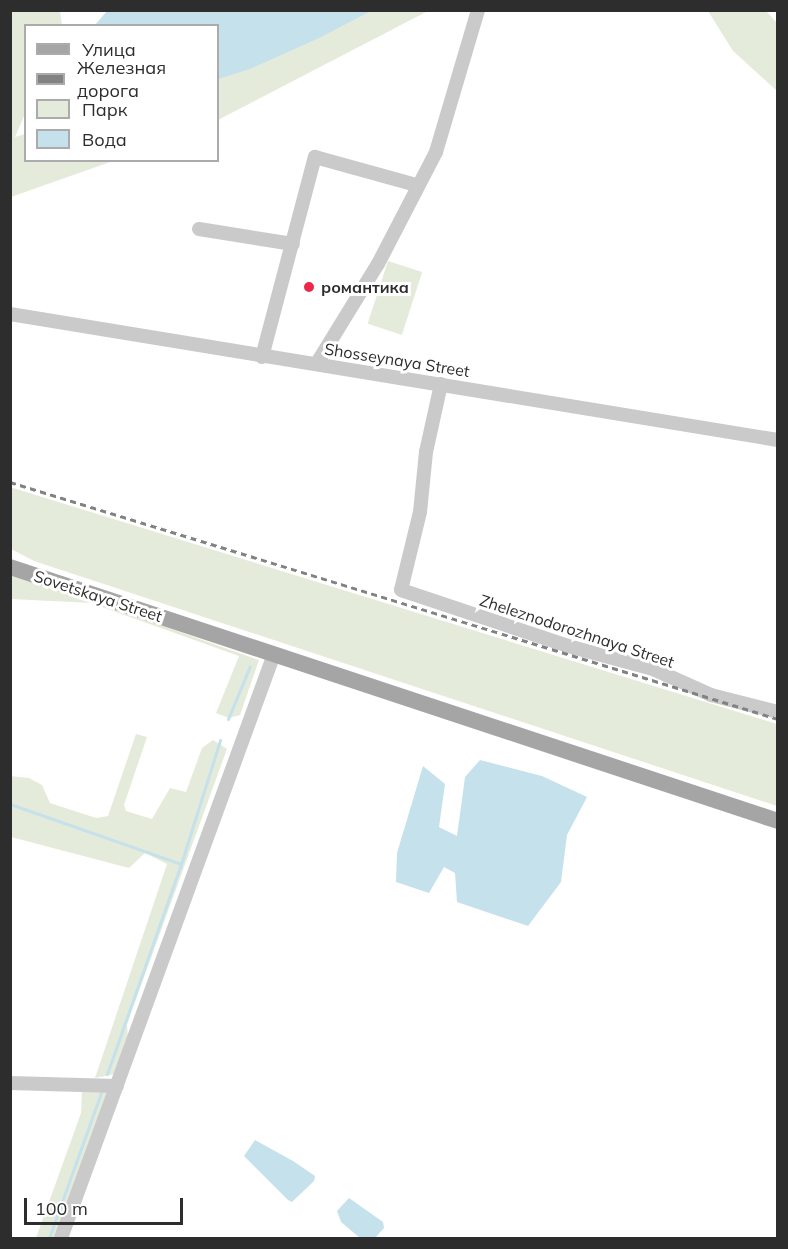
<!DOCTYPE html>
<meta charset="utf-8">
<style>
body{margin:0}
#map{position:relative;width:788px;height:1249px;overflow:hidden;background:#fff;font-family:Mulish,sans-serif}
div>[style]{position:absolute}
.green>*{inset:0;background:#e5ebda;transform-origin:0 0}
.water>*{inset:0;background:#c5e1ec}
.stream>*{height:3px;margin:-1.5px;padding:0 1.5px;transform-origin:1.5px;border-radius:1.5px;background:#c5e1ec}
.minor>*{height:14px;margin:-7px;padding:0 7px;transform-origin:7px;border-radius:7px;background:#cacaca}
.major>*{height:16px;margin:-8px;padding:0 8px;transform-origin:8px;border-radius:8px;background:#a5a5a5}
.rail>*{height:3px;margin-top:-1.5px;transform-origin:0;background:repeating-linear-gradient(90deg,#828282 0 6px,transparent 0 10.5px)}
.dots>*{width:16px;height:16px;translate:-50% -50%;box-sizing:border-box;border:3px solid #fff;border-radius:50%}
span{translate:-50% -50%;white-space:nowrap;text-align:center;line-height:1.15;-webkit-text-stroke:6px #fff;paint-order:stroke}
.poi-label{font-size:16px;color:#2d2d2d;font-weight:700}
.left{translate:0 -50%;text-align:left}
.street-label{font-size:16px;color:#2d2d2d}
.frame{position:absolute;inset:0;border:12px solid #2d2d2d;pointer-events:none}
.legend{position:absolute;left:24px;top:24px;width:195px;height:138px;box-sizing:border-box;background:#fff;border:2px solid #ababab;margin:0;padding:8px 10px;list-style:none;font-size:18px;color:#2d2d2d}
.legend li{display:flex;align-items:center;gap:12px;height:30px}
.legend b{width:30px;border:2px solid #ababab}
.scale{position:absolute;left:24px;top:1198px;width:159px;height:27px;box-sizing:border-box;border:3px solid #2d2d2d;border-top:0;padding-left:8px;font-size:18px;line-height:21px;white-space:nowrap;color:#2d2d2d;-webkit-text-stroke:4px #fff;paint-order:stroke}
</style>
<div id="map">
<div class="green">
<i style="clip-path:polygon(10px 11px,60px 11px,62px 25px,26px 26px,25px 114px,15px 137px,25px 134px,26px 160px,113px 161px,11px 197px)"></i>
<i style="clip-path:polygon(352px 11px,428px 11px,218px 120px,218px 68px)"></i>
<i style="clip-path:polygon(708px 11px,766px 11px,777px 23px,777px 91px,733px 51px)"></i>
<i style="left:388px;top:261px;width:36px;height:66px;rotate:18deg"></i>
<i style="clip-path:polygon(10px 487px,777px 724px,777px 806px,34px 561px,11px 549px)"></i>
<i style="clip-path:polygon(11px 572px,259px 660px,240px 715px,229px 718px,216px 713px,239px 656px,91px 603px,11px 599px)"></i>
<i style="clip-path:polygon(136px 734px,147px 737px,124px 805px,126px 811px,152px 819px,170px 788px,186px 792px,202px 748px,213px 740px,227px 749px,127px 1024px,128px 1037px,115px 1074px,95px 1078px,167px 864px,145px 853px,129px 868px,11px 837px,10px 776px,29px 778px,42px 785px,50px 803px,96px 818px,108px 816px)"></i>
<i style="clip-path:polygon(82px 1090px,108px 1091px,56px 1238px,36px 1238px,81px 1113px)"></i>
</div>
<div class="water">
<i style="clip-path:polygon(107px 11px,107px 10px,371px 11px,319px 38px,250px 69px,218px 79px,218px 26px,95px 25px)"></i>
<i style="clip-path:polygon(480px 760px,542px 776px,587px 797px,567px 835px,561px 882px,528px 926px,457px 902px,455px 873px,444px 867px,429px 893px,396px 882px,397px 853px,423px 766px,445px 784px,439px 827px,457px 836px,465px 777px)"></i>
<i style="clip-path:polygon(255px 1140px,293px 1161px,315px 1176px,314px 1181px,292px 1202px,288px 1200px,244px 1156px)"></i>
<i style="clip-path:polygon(349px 1198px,383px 1222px,384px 1228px,375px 1238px,360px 1238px,341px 1222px,337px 1211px)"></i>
</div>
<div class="stream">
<i style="left:228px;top:719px;width:57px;rotate:-67.5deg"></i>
<i style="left:10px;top:804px;width:181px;rotate:19.3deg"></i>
<i style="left:107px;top:1074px;width:223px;rotate:-70.6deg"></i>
<i style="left:181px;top:864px;width:130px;rotate:-72.5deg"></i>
<i style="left:49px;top:1238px;width:154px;rotate:-70.3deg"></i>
</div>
<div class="minor">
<i style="left:199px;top:229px;width:95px;rotate:9.1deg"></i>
<i style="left:10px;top:314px;width:778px;rotate:9.32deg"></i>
<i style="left:262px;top:357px;width:207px;rotate:-75.2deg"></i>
<i style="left:315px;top:157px;width:106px;rotate:15.4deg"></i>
<i style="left:317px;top:363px;width:116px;rotate:-58.4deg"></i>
<i style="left:378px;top:264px;width:126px;rotate:-62.6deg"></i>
<i style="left:436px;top:152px;width:148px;rotate:-73.5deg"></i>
<i style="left:441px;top:384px;width:70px;rotate:102.4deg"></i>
<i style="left:426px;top:452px;width:60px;rotate:95.7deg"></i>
<i style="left:420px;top:512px;width:80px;rotate:103.7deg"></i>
<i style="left:401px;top:590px;width:176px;rotate:18.5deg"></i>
<i style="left:568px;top:646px;width:88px;rotate:15.1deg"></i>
<i style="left:653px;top:669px;width:64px;rotate:24.1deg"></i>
<i style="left:711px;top:695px;width:69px;rotate:14.2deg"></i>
<i style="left:10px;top:1083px;width:107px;rotate:1.6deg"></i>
<i style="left:61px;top:1238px;width:622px;rotate:-69.96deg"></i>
</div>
<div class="major">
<i style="left:10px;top:567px;width:809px;rotate:18.3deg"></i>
</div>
<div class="rail">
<i style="left:10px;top:482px;width:804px;rotate:17.15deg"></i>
</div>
<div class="dots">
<i style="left:309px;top:287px;background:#ec2749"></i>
</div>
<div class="poi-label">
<span class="left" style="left:321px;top:287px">романтика</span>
</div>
<div class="street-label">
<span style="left:397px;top:360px;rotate:9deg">Shosseynaya Street</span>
<span style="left:98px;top:596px;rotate:18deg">Sovetskaya Street</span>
<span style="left:577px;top:631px;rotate:18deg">Zheleznodorozhnaya Street</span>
</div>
<div class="frame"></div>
<ul class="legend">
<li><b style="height:8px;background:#a5a5a5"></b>Улица</li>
<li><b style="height:8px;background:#828282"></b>Железная дорога</li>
<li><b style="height:16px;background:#e5ebda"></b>Парк</li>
<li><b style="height:16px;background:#c5e1ec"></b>Вода</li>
</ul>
<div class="scale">100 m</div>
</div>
